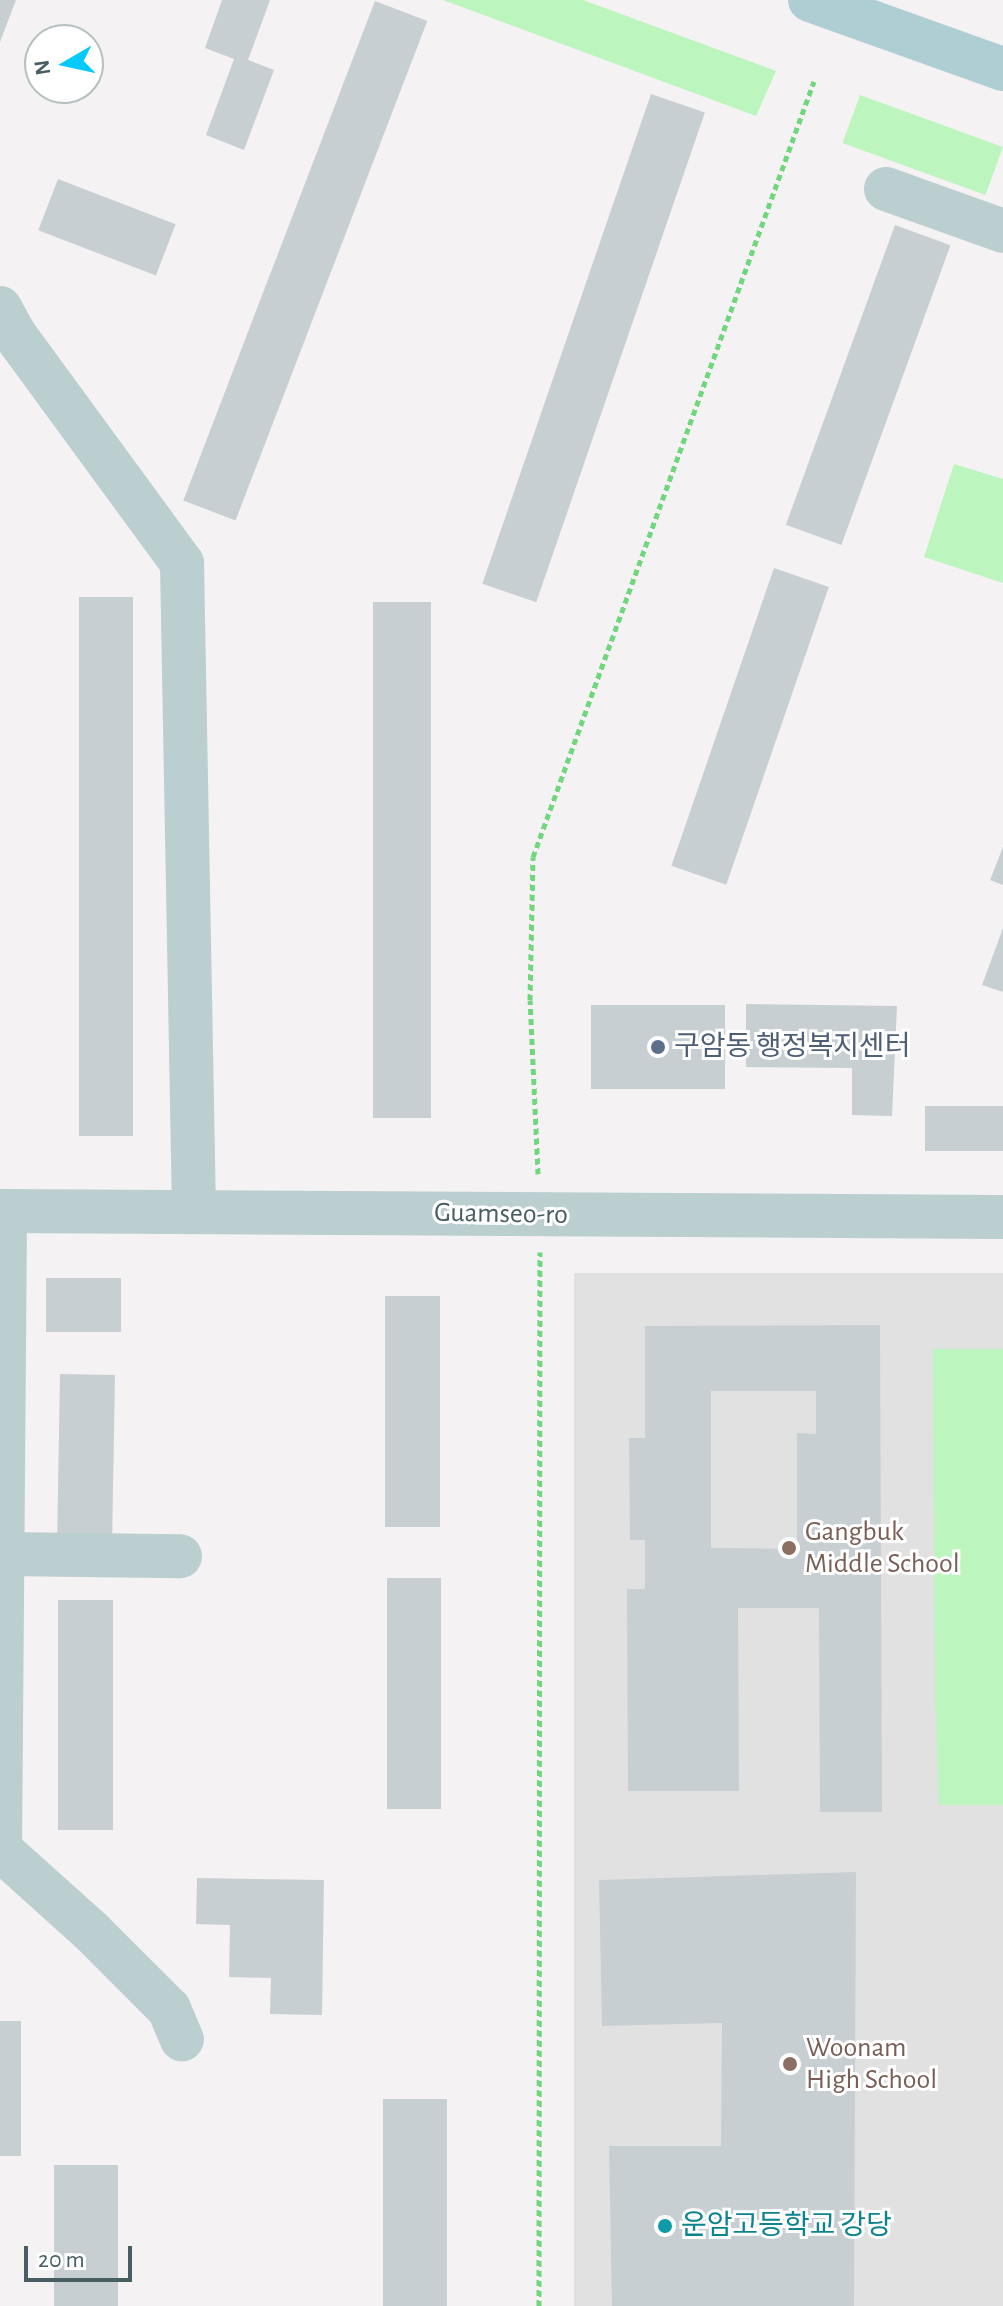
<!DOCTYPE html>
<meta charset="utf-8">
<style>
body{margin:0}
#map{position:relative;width:1003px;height:2306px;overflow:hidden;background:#f4f2f3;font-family:"Alegreya Sans","Noto Sans KR",sans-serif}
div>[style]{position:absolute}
.education>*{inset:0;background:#e2e1e2;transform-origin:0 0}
.green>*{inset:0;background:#bdf5be;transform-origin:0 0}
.building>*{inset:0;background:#c8cfd2;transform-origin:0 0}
.path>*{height:5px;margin-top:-2.5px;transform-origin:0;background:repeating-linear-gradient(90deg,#71d77f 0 6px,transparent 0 10px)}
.minor>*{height:44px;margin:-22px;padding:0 22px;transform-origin:22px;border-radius:22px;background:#bbced0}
.major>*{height:44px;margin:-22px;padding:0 22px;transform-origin:22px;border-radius:22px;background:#afced3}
.dots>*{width:22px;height:22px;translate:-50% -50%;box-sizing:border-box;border:4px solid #fff;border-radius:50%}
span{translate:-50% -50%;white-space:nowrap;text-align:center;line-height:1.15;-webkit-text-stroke:6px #fff;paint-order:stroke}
.service-label{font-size:28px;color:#4e5e75}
.left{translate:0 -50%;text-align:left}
.street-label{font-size:28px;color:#475f62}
.education-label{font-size:28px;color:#785e54}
.culture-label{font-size:28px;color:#0d838f}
.north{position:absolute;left:24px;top:24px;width:80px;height:80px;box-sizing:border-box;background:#fff;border:2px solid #b5bfc0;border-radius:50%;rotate:261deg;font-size:22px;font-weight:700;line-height:32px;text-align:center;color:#475f62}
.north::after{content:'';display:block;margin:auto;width:28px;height:36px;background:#06cafa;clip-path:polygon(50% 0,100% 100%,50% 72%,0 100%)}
.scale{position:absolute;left:24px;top:2246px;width:108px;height:36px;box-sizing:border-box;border:4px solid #475f62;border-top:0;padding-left:10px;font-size:24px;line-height:28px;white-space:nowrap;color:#475f62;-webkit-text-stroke:6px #fff;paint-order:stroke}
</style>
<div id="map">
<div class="education">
<i style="left:1003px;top:1273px;width:1033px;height:429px;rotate:90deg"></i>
</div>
<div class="green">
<i style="clip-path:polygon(443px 0,583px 0,776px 71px,756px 116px)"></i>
<i style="left:860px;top:95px;width:152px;height:51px;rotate:20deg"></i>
<i style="clip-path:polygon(954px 464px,1003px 479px,1003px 583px,924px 557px)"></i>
<i style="clip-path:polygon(933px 1349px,1003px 1349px,1003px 1805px,939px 1805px,935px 1701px)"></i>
</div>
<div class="building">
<i style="clip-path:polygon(0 0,16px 0,0 42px)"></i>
<i style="clip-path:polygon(222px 0,270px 0,248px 60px,274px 70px,244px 150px,206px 135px,234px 59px,205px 48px)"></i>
<i style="left:375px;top:1px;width:56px;height:535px;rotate:21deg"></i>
<i style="left:651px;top:94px;width:57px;height:518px;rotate:19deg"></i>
<i style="left:58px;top:179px;width:126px;height:55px;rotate:21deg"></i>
<i style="left:895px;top:225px;width:59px;height:319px;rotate:20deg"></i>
<i style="left:774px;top:568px;width:58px;height:315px;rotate:19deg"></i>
<i style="left:133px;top:597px;width:539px;height:54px;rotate:90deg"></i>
<i style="left:373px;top:602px;width:58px;height:516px"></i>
<i style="clip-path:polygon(1003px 847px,1003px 885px,990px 880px)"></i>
<i style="clip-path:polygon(1003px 928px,1003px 992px,982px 985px)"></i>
<i style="clip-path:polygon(746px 1004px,897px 1006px,892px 1116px,852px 1115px,852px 1068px,746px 1067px)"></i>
<i style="left:591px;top:1005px;width:134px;height:84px"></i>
<i style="left:1003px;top:1106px;width:45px;height:78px;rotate:90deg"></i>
<i style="left:46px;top:1278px;width:75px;height:54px"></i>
<i style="left:385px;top:1296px;width:55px;height:231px"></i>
<i style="clip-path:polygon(evenodd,880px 1325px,882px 1812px,820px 1812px,819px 1608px,738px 1608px,739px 1791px,628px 1791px,627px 1589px,645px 1589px,645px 1540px,630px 1540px,629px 1438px,645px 1438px,645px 1326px,880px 1325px,711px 1391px,816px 1391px,816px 1434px,797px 1433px,797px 1549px,711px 1548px,711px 1391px)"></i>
<i style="left:60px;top:1374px;width:55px;height:161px;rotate:1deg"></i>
<i style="left:387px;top:1578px;width:54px;height:231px"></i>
<i style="left:58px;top:1600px;width:55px;height:230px"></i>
<i style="clip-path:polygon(856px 1872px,854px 2306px,612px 2306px,609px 2146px,721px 2146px,722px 2023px,602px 2026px,599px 1880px)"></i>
<i style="clip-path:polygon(197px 1878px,324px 1880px,322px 2015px,270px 2014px,271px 1978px,229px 1977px,230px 1925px,196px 1924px)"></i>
<i style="left:0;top:2021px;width:21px;height:135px"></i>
<i style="left:383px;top:2099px;width:64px;height:207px"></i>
<i style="left:54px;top:2165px;width:64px;height:141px"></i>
</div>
<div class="path">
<i style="left:538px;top:1174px;width:174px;rotate:-92.6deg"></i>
<i style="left:530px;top:1000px;width:143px;rotate:-88.8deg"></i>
<i style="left:533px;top:857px;width:825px;rotate:-70.09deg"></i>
<i style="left:539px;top:2306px;width:1054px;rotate:-89.95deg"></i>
</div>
<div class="minor">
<i style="left:886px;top:189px;width:124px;rotate:19.7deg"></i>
<i style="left:0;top:308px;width:31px;rotate:61deg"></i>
<i style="left:15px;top:335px;width:283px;rotate:53.8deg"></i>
<i style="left:182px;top:563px;width:647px;rotate:88.94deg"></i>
<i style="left:0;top:1211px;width:1003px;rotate:0.34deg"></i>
<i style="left:4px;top:1554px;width:176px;rotate:0.7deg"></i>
<i style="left:2px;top:1851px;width:121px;rotate:42deg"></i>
<i style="left:92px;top:1932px;width:109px;rotate:45deg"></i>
<i style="left:169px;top:2009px;width:33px;rotate:67deg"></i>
<i style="left:0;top:1854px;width:643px;rotate:-89.55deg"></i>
</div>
<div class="major">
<i style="left:810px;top:0;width:205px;rotate:19.7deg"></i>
</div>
<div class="dots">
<i style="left:658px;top:1047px;background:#5c6f8a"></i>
<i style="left:789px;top:1548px;background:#8d6e63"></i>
<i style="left:790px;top:2064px;background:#8d6e63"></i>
<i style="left:665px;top:2226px;background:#0f9aa8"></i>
</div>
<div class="service-label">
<span class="left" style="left:674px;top:1047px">구암동 행정복지센터</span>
</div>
<div class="street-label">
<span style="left:501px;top:1214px;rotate:1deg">Guamseo-ro</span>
</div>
<div class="education-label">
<span class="left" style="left:805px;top:1548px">Gangbuk<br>Middle School</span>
<span class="left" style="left:806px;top:2064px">Woonam<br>High School</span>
</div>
<div class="culture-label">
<span class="left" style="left:681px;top:2226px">운암고등학교 강당</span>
</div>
<div class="north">N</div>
<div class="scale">20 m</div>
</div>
